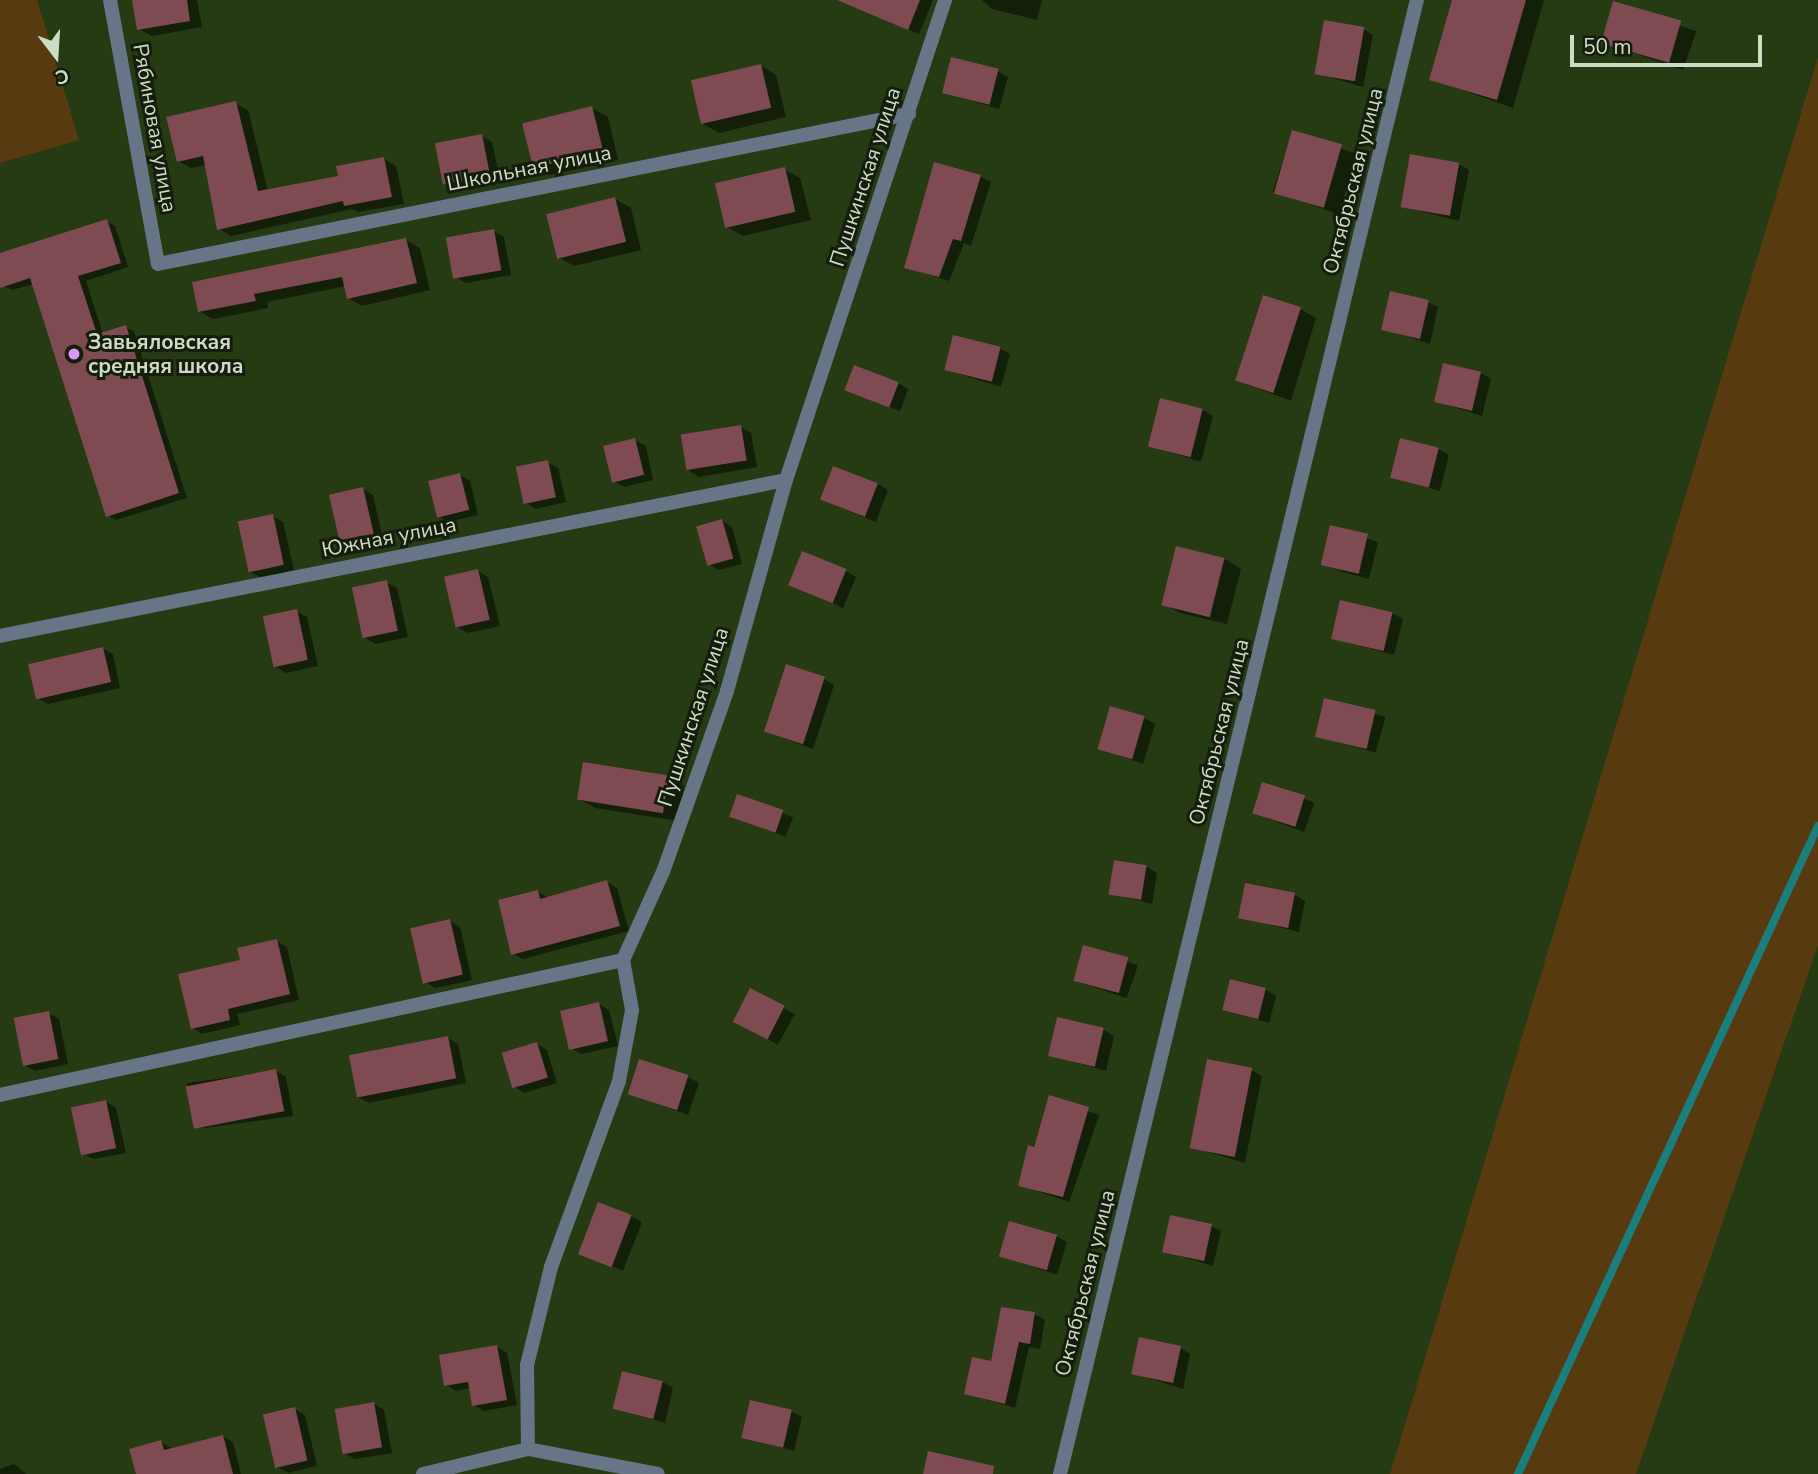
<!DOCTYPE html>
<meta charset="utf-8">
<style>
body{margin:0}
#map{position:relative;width:1818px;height:1474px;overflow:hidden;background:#263a13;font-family:"Nunito Sans",sans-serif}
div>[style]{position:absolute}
.green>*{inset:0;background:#573a10}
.shadow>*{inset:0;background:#0007;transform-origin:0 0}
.stream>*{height:8px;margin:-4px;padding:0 4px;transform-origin:4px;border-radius:4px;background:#1a7e7c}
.building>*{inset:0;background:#7d4b51;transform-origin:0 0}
.minor>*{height:14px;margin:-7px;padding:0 7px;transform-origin:7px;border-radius:7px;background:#677586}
.dots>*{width:19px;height:19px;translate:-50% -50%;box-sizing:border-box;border:4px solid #151e0d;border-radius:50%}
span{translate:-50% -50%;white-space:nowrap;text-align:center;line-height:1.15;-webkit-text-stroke:6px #151e0d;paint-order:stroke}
.street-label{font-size:21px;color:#cedcc5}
.poi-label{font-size:21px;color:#cedcc5;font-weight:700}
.left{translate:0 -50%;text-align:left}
.north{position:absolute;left:21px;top:21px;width:70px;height:70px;-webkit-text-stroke:5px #151e0d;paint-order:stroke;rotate:163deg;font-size:19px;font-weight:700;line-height:28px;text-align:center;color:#cedcc5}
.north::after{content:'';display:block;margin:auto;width:24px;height:32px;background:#cedcc5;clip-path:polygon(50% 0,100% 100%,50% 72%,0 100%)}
.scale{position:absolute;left:1570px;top:35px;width:192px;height:32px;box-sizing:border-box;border:4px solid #cedcc5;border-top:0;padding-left:9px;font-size:21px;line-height:24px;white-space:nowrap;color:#cedcc5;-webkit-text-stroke:5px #151e0d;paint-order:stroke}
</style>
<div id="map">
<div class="green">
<i style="clip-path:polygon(0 0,37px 0,79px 140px,0 163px)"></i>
<i style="clip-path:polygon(1818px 57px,1818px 945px,1636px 1474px,1390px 1474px)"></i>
</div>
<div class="shadow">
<i style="clip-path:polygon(134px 0,197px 0,202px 27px,152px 36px,139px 29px)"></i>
<i style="clip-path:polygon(873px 0,933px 0,919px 34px,868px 12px)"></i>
<i style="clip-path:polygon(982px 0,1042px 0,1037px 20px,992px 9px)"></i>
<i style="clip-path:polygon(1453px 0,1544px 0,1513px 108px,1431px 79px)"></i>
<i style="left:1614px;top:3px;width:87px;height:41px;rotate:19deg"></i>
<i style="clip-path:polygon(1363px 29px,1373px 35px,1363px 87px,1316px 73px)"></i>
<i style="clip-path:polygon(760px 65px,776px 75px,786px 117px,719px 133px,703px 124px)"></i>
<i style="clip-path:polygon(997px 71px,1008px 77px,999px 109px,944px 92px)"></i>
<i style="clip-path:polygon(235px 103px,248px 110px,268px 191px,340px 177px,384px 159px,396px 166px,404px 204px,358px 212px,352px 209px,231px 236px,218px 228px,206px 165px,191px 168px,178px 161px)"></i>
<i style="clip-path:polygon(592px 108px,608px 117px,618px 160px,550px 175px,535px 166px)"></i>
<i style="left:1293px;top:132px;width:69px;height:63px;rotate:19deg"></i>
<i style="clip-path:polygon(482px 136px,492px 142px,500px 180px,454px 189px,444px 183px)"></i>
<i style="clip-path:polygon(1459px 164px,1469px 170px,1459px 221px,1401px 206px)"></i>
<i style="clip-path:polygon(784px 169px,800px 178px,811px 220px,743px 236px,727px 227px)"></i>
<i style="clip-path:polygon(980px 176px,991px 182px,971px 246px,964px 243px,949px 281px,906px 267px)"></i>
<i style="clip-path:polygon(615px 199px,631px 208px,641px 250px,574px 266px,558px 257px)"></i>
<i style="clip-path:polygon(106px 221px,115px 226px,128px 267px,86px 281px,103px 334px,125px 327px,134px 331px,187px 498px,116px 520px,107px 515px,34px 284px,12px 290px,4px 286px,0 274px,0 255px)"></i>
<i style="clip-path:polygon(493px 231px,504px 237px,511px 275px,466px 283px,455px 277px)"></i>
<i style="clip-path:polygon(406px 240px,420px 248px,430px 290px,362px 306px,349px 298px,346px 286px,267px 302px,268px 308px,213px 319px,199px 311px)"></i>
<i style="clip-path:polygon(1428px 302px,1438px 307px,1430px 344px,1383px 329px)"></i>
<i style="clip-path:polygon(1300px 309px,1316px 318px,1291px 401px,1238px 381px)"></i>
<i style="clip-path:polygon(1000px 349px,1010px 354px,1001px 387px,946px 370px)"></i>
<i style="clip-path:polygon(1481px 373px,1491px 379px,1482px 416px,1435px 401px)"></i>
<i style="clip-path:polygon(898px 383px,908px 389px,900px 411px,847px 390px)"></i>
<i style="clip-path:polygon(1203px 410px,1213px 416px,1201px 462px,1150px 446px)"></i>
<i style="clip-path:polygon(741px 427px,751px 433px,757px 467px,699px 477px,689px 471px)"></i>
<i style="clip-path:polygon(635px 440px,646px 446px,653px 480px,624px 487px,613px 481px)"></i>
<i style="clip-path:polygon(1438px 449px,1449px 455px,1440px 491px,1393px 477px)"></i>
<i style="clip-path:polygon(547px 462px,558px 468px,566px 502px,536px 509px,526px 503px)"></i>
<i style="clip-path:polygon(460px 475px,470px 481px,478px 515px,448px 522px,438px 516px)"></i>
<i style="clip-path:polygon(878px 484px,888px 490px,876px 522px,822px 500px)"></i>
<i style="clip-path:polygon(363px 489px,373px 495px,384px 544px,352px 551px,342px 545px)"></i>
<i style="clip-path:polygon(272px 516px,283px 522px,294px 570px,262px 578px,251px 572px)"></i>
<i style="clip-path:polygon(722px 521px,732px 527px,742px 564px,719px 570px,708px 564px)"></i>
<i style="clip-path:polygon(1331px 527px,1378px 542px,1369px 579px,1332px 569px,1368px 574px,1323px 564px)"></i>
<i style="clip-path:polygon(1178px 548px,1225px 559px,1241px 569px,1227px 624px,1180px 613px,1164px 604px)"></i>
<i style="clip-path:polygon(478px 571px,488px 577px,500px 626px,468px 633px,457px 627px)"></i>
<i style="clip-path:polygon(846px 571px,856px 577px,843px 608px,790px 584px)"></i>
<i style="clip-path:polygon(386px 582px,397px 588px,408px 637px,376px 644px,365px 638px)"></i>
<i style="clip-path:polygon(296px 611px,307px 617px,318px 666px,286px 673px,276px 667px)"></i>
<i style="clip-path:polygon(1392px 613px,1403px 619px,1394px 655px,1333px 638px)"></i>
<i style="clip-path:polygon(102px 648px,113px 654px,120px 688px,48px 704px,37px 698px)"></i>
<i style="clip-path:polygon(824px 679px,834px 685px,813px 749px,765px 731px)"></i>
<i style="left:1326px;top:700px;width:62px;height:37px;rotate:16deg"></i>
<i style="clip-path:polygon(1144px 718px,1155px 724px,1143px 764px,1099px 748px)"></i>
<i style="clip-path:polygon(668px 777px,684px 786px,679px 821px,595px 808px,579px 799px)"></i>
<i style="left:1263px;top:784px;width:55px;height:31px;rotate:20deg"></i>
<i style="left:738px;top:796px;width:59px;height:21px;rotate:21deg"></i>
<i style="clip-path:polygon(1147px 867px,1157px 873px,1152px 904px,1110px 893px)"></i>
<i style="clip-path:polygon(607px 882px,617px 888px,629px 931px,523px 959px,512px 953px,538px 892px,549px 898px)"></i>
<i style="clip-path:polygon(1295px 895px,1305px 901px,1299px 932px,1240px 917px)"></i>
<i style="clip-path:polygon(450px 921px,460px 927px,472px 980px,435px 988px,425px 982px)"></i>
<i style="clip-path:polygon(277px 941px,287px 947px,299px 1000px,237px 1014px,240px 1025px,202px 1034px,192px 1028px,242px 961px)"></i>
<i style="left:1085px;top:947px;width:56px;height:35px;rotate:19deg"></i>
<i style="left:751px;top:990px;width:50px;height:35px;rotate:29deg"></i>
<i style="clip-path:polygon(1266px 990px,1276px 996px,1269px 1023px,1224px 1009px)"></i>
<i style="clip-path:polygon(599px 1004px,609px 1010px,618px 1046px,581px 1054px,571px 1048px)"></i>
<i style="clip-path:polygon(48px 1013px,59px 1019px,68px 1064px,35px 1071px,25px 1065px)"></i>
<i style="clip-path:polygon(1104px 1030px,1114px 1036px,1106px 1071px,1050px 1055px)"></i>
<i style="clip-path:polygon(448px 1038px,458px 1044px,466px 1083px,369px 1103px,358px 1097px)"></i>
<i style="clip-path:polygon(537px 1044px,547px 1050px,557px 1083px,525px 1093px,514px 1087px)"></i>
<i style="clip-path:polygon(1251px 1070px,1262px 1076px,1245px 1163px,1195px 1148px)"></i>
<i style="clip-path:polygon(276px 1071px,286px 1077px,293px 1116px,204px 1128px,194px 1122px,187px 1083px)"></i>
<i style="clip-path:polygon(688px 1077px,699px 1083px,688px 1115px,630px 1094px)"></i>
<i style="left:1050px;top:1098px;width:52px;height:92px;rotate:19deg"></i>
<i style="clip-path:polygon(106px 1102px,116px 1108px,126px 1153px,93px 1159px,83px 1153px)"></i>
<i style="clip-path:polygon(631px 1216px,642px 1222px,623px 1271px,581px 1253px)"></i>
<i style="clip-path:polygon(1211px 1226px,1221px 1231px,1213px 1266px,1164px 1251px)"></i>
<i style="clip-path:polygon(1056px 1236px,1067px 1242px,1057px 1275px,1001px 1256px)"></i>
<i style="clip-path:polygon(1034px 1314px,1045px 1320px,1040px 1349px,1029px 1347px,1015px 1408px,966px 1394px)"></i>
<i style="clip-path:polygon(497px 1347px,507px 1353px,517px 1405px,484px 1411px,474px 1405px,471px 1388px,456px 1391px,446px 1385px)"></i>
<i style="clip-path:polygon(1180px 1348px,1190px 1354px,1183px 1389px,1133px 1373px)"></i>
<i style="clip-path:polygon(663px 1382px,673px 1388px,665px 1423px,615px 1408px)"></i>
<i style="clip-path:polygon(374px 1404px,384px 1410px,392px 1453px,355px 1459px,344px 1453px)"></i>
<i style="clip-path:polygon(295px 1409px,305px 1415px,317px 1466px,288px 1473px,277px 1467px)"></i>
<i style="clip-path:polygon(791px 1411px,802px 1417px,794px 1451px,744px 1437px)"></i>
<i style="clip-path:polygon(222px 1436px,233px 1442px,241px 1474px,138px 1474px,161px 1442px,171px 1448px)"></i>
<i style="clip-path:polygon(14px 1464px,26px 1474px,0 1474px,0 1469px)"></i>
</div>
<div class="stream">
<i style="left:1518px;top:1474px;width:714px;rotate:-65.16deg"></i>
</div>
<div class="building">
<i style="clip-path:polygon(132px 0,187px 0,190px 21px,137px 30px)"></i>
<i style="clip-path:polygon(837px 0,920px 0,908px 30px)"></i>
<i style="clip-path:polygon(1452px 0,1526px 0,1497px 100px,1429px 80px)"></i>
<i style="left:1613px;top:1px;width:71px;height:44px;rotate:16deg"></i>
<i style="left:1324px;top:20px;width:41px;height:55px;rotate:10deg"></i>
<i style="left:951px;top:57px;width:49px;height:37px;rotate:14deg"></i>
<i style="left:761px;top:64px;width:45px;height:72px;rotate:77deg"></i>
<i style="clip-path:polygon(236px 101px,258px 191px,338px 176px,336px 166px,384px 157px,392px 197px,344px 206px,343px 201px,217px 230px,203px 156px,177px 162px,166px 117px)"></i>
<i style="left:592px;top:106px;width:46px;height:72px;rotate:76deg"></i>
<i style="left:1292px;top:130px;width:52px;height:66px;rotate:16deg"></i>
<i style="left:482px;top:134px;width:42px;height:48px;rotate:79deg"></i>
<i style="left:1410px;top:154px;width:50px;height:54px;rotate:10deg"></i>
<i style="clip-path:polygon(934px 162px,981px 175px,961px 241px,953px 239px,939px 277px,904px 268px)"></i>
<i style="left:785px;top:167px;width:46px;height:72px;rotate:77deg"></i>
<i style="left:615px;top:197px;width:46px;height:71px;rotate:76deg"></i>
<i style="clip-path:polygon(107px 219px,121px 263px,78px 276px,97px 334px,126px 325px,179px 493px,106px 517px,30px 278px,0 288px,0 253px)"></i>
<i style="left:494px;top:229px;width:42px;height:49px;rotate:80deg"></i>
<i style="clip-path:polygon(406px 238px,417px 283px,347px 299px,342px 277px,254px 294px,256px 301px,198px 312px,192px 282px)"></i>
<i style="left:1390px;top:291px;width:40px;height:40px;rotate:13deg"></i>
<i style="left:1263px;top:295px;width:40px;height:90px;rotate:18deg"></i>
<i style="left:953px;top:335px;width:49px;height:36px;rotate:14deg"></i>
<i style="left:1443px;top:363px;width:39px;height:40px;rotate:13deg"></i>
<i style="left:854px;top:365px;width:48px;height:27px;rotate:21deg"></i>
<i style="left:1160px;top:398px;width:44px;height:50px;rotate:14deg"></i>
<i style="left:741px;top:425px;width:36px;height:61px;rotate:81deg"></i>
<i style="left:635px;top:438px;width:38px;height:33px;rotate:76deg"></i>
<i style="left:1400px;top:438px;width:40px;height:41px;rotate:14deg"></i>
<i style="left:548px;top:460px;width:38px;height:33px;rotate:78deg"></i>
<i style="left:833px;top:466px;width:48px;height:36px;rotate:21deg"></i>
<i style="left:460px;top:473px;width:38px;height:33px;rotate:76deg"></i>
<i style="left:363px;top:487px;width:52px;height:35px;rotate:77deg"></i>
<i style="left:273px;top:514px;width:52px;height:36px;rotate:78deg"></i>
<i style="left:722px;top:519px;width:41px;height:27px;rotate:74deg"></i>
<i style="left:1330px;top:525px;width:39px;height:41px;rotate:13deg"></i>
<i style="left:1176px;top:546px;width:50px;height:61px;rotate:14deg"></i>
<i style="left:802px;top:551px;width:48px;height:37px;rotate:22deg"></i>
<i style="left:478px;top:569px;width:52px;height:35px;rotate:77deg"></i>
<i style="left:387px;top:580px;width:52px;height:36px;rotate:78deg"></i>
<i style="left:1340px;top:600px;width:54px;height:40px;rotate:13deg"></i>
<i style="left:297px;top:609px;width:52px;height:35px;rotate:78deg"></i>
<i style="left:103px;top:647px;width:36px;height:77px;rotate:77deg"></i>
<i style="left:786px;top:664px;width:41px;height:71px;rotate:18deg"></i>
<i style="left:1324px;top:698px;width:53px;height:40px;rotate:13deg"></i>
<i style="left:1110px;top:706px;width:36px;height:45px;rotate:16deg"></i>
<i style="left:583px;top:762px;width:87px;height:38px;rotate:9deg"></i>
<i style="left:1262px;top:782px;width:45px;height:33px;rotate:17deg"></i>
<i style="left:737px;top:794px;width:49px;height:24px;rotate:19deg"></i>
<i style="left:1114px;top:860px;width:33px;height:35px;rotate:9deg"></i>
<i style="clip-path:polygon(607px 880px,620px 926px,511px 955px,498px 900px,538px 890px,540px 899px)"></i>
<i style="left:1245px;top:883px;width:51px;height:36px;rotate:11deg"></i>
<i style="left:450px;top:919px;width:57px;height:41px;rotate:77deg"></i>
<i style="clip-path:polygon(277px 939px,290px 994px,228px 1009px,230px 1020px,191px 1029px,178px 974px,240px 960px,237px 948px)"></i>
<i style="left:1083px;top:945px;width:47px;height:37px;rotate:15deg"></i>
<i style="left:1230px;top:979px;width:37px;height:32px;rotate:14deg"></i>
<i style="left:750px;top:988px;width:39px;height:38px;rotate:27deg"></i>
<i style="left:599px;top:1002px;width:40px;height:40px;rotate:77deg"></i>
<i style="left:49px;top:1011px;width:49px;height:36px;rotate:79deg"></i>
<i style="left:1057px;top:1017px;width:48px;height:40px;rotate:13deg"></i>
<i style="left:448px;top:1036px;width:43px;height:101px;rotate:79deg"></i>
<i style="left:537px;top:1042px;width:37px;height:37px;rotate:73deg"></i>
<i style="left:639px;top:1059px;width:52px;height:37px;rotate:18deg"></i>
<i style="left:1207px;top:1059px;width:46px;height:91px;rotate:11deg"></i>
<i style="left:276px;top:1069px;width:43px;height:92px;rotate:79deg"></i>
<i style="clip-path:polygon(1049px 1095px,1089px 1107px,1063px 1197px,1018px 1186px,1028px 1145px,1034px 1147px)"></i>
<i style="left:106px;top:1100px;width:49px;height:36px;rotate:78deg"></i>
<i style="left:598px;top:1202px;width:36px;height:56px;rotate:21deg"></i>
<i style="left:1170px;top:1215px;width:43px;height:38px;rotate:12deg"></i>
<i style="left:1009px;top:1221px;width:50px;height:37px;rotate:16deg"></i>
<i style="clip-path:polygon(1001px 1307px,1035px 1312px,1030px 1344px,1019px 1342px,1005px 1404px,964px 1394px,972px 1357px,991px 1361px)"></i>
<i style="left:1139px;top:1337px;width:43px;height:38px;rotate:12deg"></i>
<i style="clip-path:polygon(497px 1345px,507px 1400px,472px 1406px,468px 1382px,444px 1386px,439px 1355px)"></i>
<i style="left:622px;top:1371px;width:42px;height:39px;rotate:14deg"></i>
<i style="left:750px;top:1400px;width:43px;height:39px;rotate:13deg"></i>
<i style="left:374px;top:1402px;width:46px;height:40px;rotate:80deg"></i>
<i style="left:295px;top:1407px;width:55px;height:33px;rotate:77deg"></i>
<i style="clip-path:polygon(223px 1435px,233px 1474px,136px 1474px,129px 1449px,161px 1440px,164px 1450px)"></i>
<i style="clip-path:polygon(928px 1451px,994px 1466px,993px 1474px,923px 1474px)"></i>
</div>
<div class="minor">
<i style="left:110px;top:0;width:268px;rotate:79.7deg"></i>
<i style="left:158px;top:264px;width:766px;rotate:-11.3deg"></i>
<i style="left:0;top:636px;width:801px;rotate:-11.23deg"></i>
<i style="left:0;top:1095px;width:637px;rotate:-12.23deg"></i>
<i style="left:528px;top:1449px;width:84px;rotate:-90.7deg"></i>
<i style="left:527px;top:1365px;width:101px;rotate:-76.2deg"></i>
<i style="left:551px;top:1267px;width:198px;rotate:-69.9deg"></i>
<i style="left:619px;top:1081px;width:72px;rotate:-79.6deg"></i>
<i style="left:632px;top:1010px;width:51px;rotate:-100.2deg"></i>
<i style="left:623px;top:960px;width:97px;rotate:-65.6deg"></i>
<i style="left:663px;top:872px;width:192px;rotate:-70.5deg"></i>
<i style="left:727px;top:691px;width:219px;rotate:-74.4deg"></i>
<i style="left:786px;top:480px;width:506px;rotate:-71.67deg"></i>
<i style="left:423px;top:1474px;width:108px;rotate:-13.4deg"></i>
<i style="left:528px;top:1449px;width:132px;rotate:10.9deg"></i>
<i style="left:1060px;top:1474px;width:1517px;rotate:-76.39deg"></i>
</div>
<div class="dots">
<i style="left:74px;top:354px;background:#d69bfa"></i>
</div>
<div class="street-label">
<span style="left:155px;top:128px;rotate:80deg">Рябиновая улица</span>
<span style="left:529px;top:168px;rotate:-11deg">Школьная улица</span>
<span style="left:865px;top:177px;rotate:-72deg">Пушкинская улица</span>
<span style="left:1353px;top:181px;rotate:-76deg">Октябрьская улица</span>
<span style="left:389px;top:537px;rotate:-11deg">Южная улица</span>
<span style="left:693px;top:717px;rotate:-72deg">Пушкинская улица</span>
<span style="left:1219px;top:732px;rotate:-76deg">Октябрьская улица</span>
<span style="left:1085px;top:1283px;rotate:-76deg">Октябрьская улица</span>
</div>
<div class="poi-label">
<span class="left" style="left:88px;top:354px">Завьяловская<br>средняя школа</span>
</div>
<div class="north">С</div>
<div class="scale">50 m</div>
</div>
